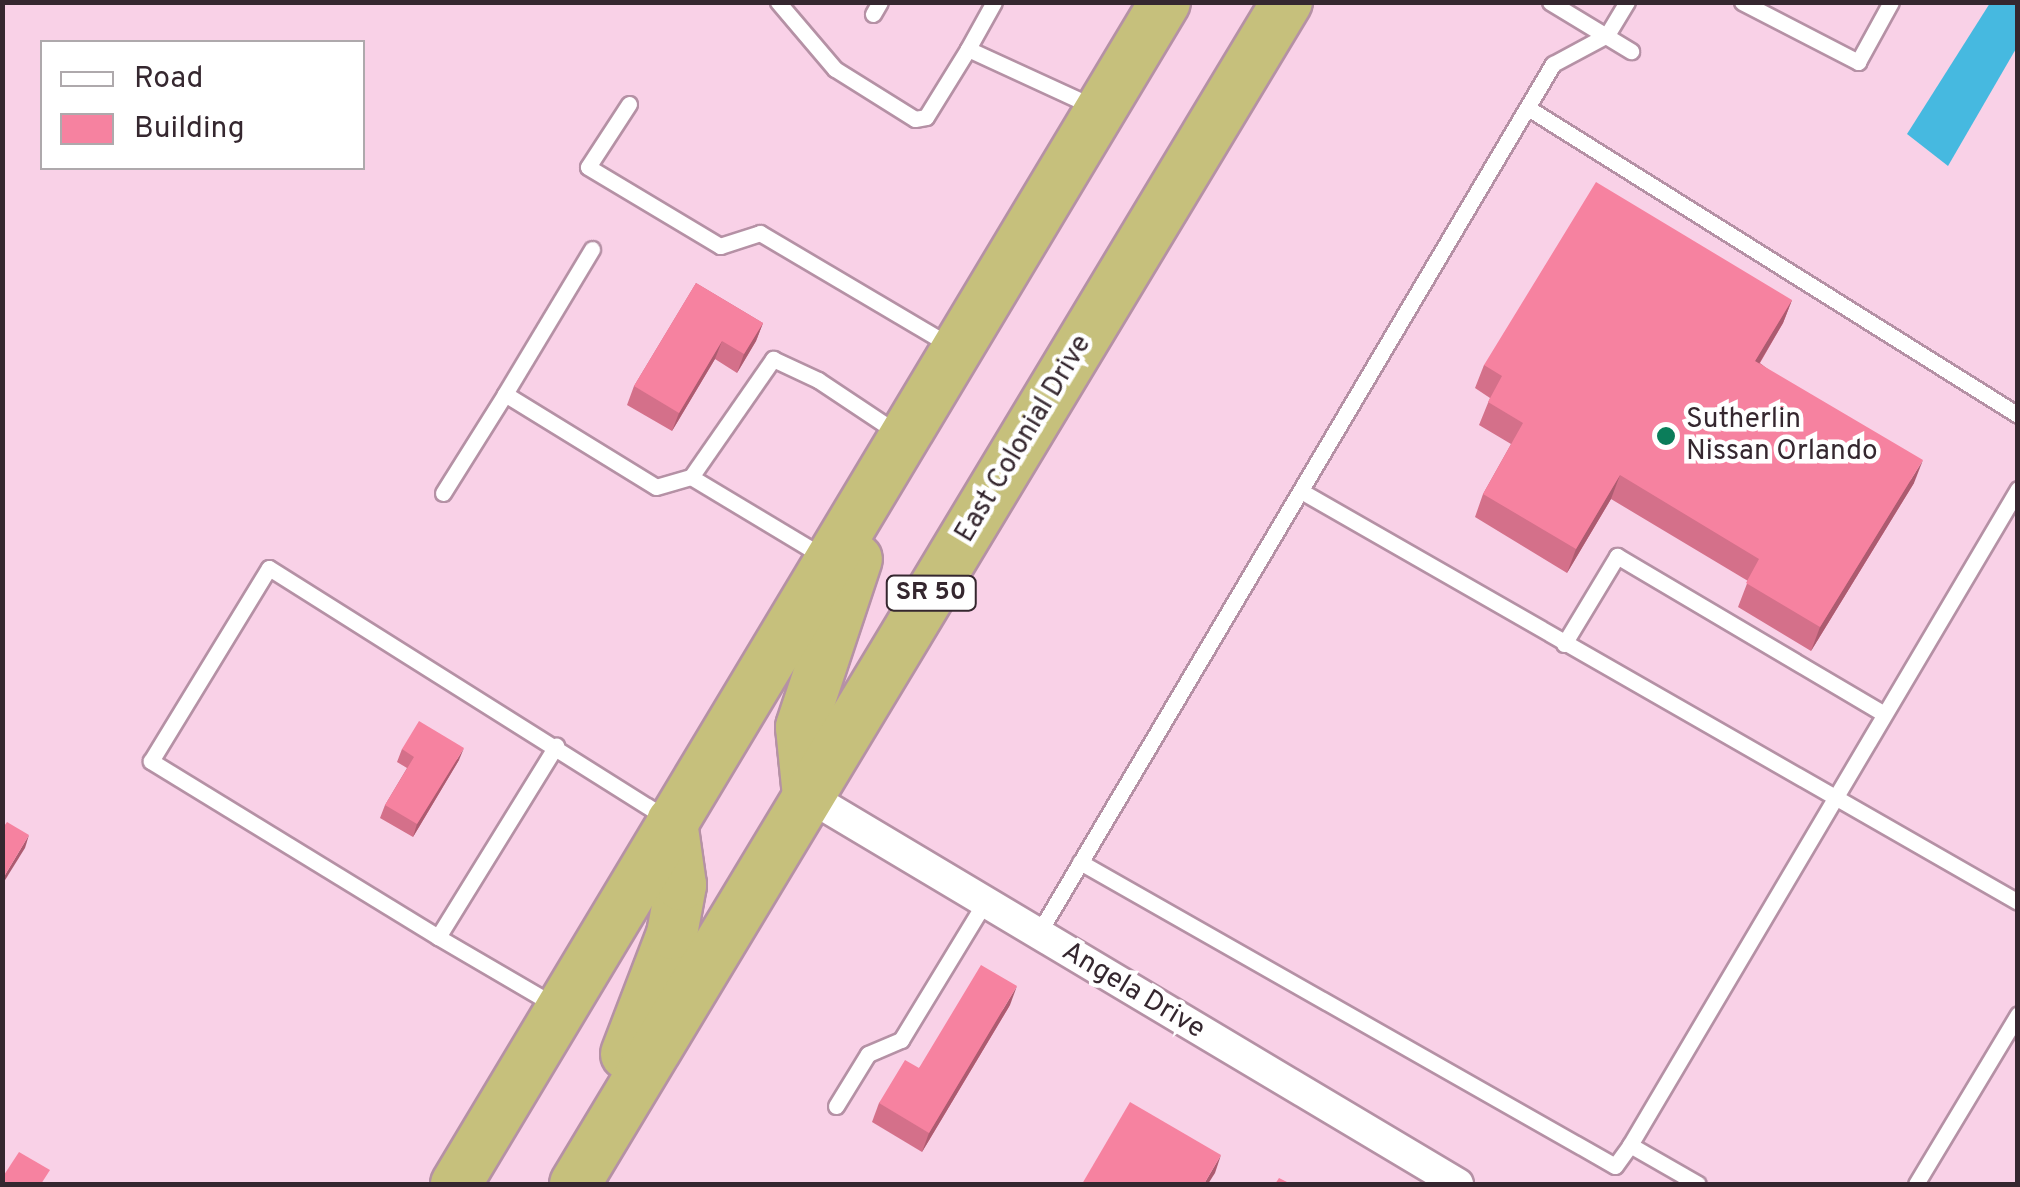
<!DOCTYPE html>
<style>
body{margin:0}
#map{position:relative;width:2020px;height:1187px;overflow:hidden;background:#f9d1e7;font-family:Overpass,sans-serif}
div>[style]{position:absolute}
.water>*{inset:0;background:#46b9e0}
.roads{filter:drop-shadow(2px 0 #b591a5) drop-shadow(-2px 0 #b591a5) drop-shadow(0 2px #b591a5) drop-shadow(0 -2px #b591a5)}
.service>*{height:15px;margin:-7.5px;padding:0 7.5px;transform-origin:7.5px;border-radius:7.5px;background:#fff}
.minor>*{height:30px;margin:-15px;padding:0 15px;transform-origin:15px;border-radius:15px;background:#fff}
.trunk>*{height:50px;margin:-25px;padding:0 25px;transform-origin:25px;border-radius:25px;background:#c6c07c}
.wall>*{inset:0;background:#d4708a}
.shaded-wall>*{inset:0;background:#ac5b70}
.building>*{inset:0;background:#f682a0}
.dots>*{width:28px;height:28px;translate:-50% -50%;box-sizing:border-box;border:5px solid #fff;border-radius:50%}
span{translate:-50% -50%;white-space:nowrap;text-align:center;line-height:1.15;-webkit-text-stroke:9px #fff;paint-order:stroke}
.shield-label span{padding:2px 8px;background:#fff;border:2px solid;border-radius:8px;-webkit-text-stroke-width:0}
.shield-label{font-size:25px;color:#35272f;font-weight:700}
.poi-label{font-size:28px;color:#35272f}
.left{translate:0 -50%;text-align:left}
.street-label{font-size:28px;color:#35272f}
.frame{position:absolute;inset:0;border:5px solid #35272f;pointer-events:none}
.legend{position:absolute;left:40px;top:40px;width:325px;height:130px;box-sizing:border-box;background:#fff;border:2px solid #aea9ac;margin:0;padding:12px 18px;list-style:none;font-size:30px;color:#35272f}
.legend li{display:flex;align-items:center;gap:20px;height:50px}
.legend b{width:50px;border:2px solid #aea9ac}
</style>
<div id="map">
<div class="water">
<i style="clip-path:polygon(1990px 3px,2017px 3px,2017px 47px,1948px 166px,1907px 134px)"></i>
</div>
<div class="roads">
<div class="service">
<i style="left:778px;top:2px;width:88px;rotate:49.6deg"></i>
<i style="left:835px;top:69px;width:94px;rotate:32deg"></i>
<i style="left:915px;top:119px;width:11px;rotate:-10deg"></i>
<i style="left:926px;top:117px;width:80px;rotate:-58.3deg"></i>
<i style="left:994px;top:2px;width:54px;rotate:119deg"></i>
<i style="left:968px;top:49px;width:141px;rotate:24.7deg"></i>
<i style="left:1550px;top:2px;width:95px;rotate:31.2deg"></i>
<i style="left:1742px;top:2px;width:131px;rotate:27.3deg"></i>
<i style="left:1858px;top:62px;width:68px;rotate:-61.2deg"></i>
<i style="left:873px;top:14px;width:14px;rotate:-60deg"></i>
<i style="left:629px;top:104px;width:75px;rotate:123.1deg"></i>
<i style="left:588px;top:167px;width:154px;rotate:30.9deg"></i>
<i style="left:720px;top:246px;width:42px;rotate:-18deg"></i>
<i style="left:760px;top:233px;width:224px;rotate:30.6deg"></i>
<i style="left:1528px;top:108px;width:578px;rotate:32.07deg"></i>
<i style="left:505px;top:394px;width:169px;rotate:-59deg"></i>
<i style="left:691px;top:477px;width:144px;rotate:-55.2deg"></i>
<i style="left:773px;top:359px;width:50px;rotate:25deg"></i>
<i style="left:818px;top:380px;width:97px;rotate:33.7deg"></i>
<i style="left:1301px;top:491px;width:826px;rotate:29.82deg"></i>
<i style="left:443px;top:493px;width:117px;rotate:-57.9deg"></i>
<i style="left:505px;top:394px;width:177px;rotate:31.6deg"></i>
<i style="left:656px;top:487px;width:36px;rotate:-16deg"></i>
<i style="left:691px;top:477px;width:157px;rotate:31deg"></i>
<i style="left:1564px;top:644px;width:103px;rotate:-58.9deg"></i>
<i style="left:1617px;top:556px;width:310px;rotate:30.6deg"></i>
<i style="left:1080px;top:862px;width:615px;rotate:29.61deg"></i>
<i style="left:1615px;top:1166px;width:26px;rotate:-54deg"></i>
<i style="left:1630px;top:1145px;width:78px;rotate:29.8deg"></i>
<i style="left:1038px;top:934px;width:1011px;rotate:-59.38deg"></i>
<i style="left:1553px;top:64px;width:61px;rotate:-28.2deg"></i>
<i style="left:1607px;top:35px;width:39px;rotate:-59deg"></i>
<i style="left:438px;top:937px;width:337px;rotate:-148.5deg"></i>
<i style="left:151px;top:761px;width:226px;rotate:-58.6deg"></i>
<i style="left:269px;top:568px;width:473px;rotate:32.2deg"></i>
<i style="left:556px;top:1006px;width:137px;rotate:-149.7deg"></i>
<i style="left:438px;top:937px;width:225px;rotate:-58.3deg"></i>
<i style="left:836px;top:1106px;width:61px;rotate:-58.4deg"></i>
<i style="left:868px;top:1054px;width:36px;rotate:-23deg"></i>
<i style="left:901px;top:1040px;width:162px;rotate:-58.7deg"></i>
<i style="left:1630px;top:1145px;width:762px;rotate:-59.4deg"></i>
<i style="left:1916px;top:1184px;width:198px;rotate:-59deg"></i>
</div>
<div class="minor">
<i style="left:808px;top:796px;width:757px;rotate:30.83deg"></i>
</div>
<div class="trunk">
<i style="left:808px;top:796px;width:69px;rotate:-95.8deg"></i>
<i style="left:801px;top:727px;width:177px;rotate:-71.6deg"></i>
<i style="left:626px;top:1054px;width:129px;rotate:-69deg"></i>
<i style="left:672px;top:934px;width:50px;rotate:-79.6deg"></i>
<i style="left:681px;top:885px;width:64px;rotate:-98.1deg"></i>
<i style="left:456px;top:1184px;width:1378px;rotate:-59.04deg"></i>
<i style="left:575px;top:1184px;width:1380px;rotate:-58.94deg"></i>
</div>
</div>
<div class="wall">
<i style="clip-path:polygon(696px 283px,763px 323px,756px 341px,737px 373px,715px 359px,672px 431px,627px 405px,634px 386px)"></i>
<i style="clip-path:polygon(1792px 300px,1783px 323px,1760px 363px,1914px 483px,1811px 651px,1738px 607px,1748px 581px,1611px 499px,1567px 573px,1475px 517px,1483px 494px,1511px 444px,1479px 425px,1490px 398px,1475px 388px,1484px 365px)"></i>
<i style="clip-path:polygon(402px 749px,459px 760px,413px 837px,380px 818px,385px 805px,407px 768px,397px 762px)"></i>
<i style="clip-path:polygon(1010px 1005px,922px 1152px,872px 1122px,879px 1103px,919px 1068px)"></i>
</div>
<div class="shaded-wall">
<i style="clip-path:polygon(1792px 300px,1783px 323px,1747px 384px,1755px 361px)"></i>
<i style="clip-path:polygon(763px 323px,756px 341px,737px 373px,744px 354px)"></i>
<i style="clip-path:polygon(722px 341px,715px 359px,672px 431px,679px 413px)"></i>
<i style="clip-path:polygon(1923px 460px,1914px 483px,1811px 651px,1820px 627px)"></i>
<i style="clip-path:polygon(1620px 475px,1611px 499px,1567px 573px,1576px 549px)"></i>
<i style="clip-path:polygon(464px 748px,459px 760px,413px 837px,417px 824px)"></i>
<i style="clip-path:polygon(29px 835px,25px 848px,2px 885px,2px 880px)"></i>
<i style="clip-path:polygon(1017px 986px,1010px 1005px,922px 1152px,929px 1133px)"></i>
<i style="clip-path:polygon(1221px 1155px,1215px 1173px,1208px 1184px,1204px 1184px)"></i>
</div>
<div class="building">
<i style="clip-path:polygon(1596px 182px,1792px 300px,1755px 361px,1923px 460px,1820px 627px,1746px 583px,1759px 559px,1620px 475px,1576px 549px,1483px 494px,1523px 423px,1488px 402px,1502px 376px,1484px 365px)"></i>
<i style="clip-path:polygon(696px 283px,763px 323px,744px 354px,722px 341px,679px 413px,634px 386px)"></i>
<i style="clip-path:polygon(419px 721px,464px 748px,417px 824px,385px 805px,414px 757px,402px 749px)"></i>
<i style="clip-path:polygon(7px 822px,29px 835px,2px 880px,2px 829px)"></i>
<i style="clip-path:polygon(981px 965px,1017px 986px,929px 1133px,879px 1103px,905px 1060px,919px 1068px)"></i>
<i style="clip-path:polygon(1130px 1102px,1221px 1155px,1204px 1184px,1082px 1184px)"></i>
<i style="clip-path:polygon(19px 1152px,50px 1170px,41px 1184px,2px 1184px,2px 1178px)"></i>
<i style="clip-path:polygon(1279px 1178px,1291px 1184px,1275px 1184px)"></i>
</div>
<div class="dots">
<i style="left:1666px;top:436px;background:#0b7d5a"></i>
</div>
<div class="shield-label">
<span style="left:931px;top:593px">SR 50</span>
</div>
<div class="poi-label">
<span class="left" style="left:1686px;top:436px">Sutherlin<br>Nissan Orlando</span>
</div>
<div class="street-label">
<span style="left:1024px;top:439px;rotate:-59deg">East Colonial Drive</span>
<span style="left:1133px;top:991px;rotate:31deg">Angela Drive</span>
</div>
<div class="frame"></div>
<ul class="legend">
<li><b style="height:12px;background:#fff"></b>Road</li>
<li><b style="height:28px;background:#f682a0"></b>Building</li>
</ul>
</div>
